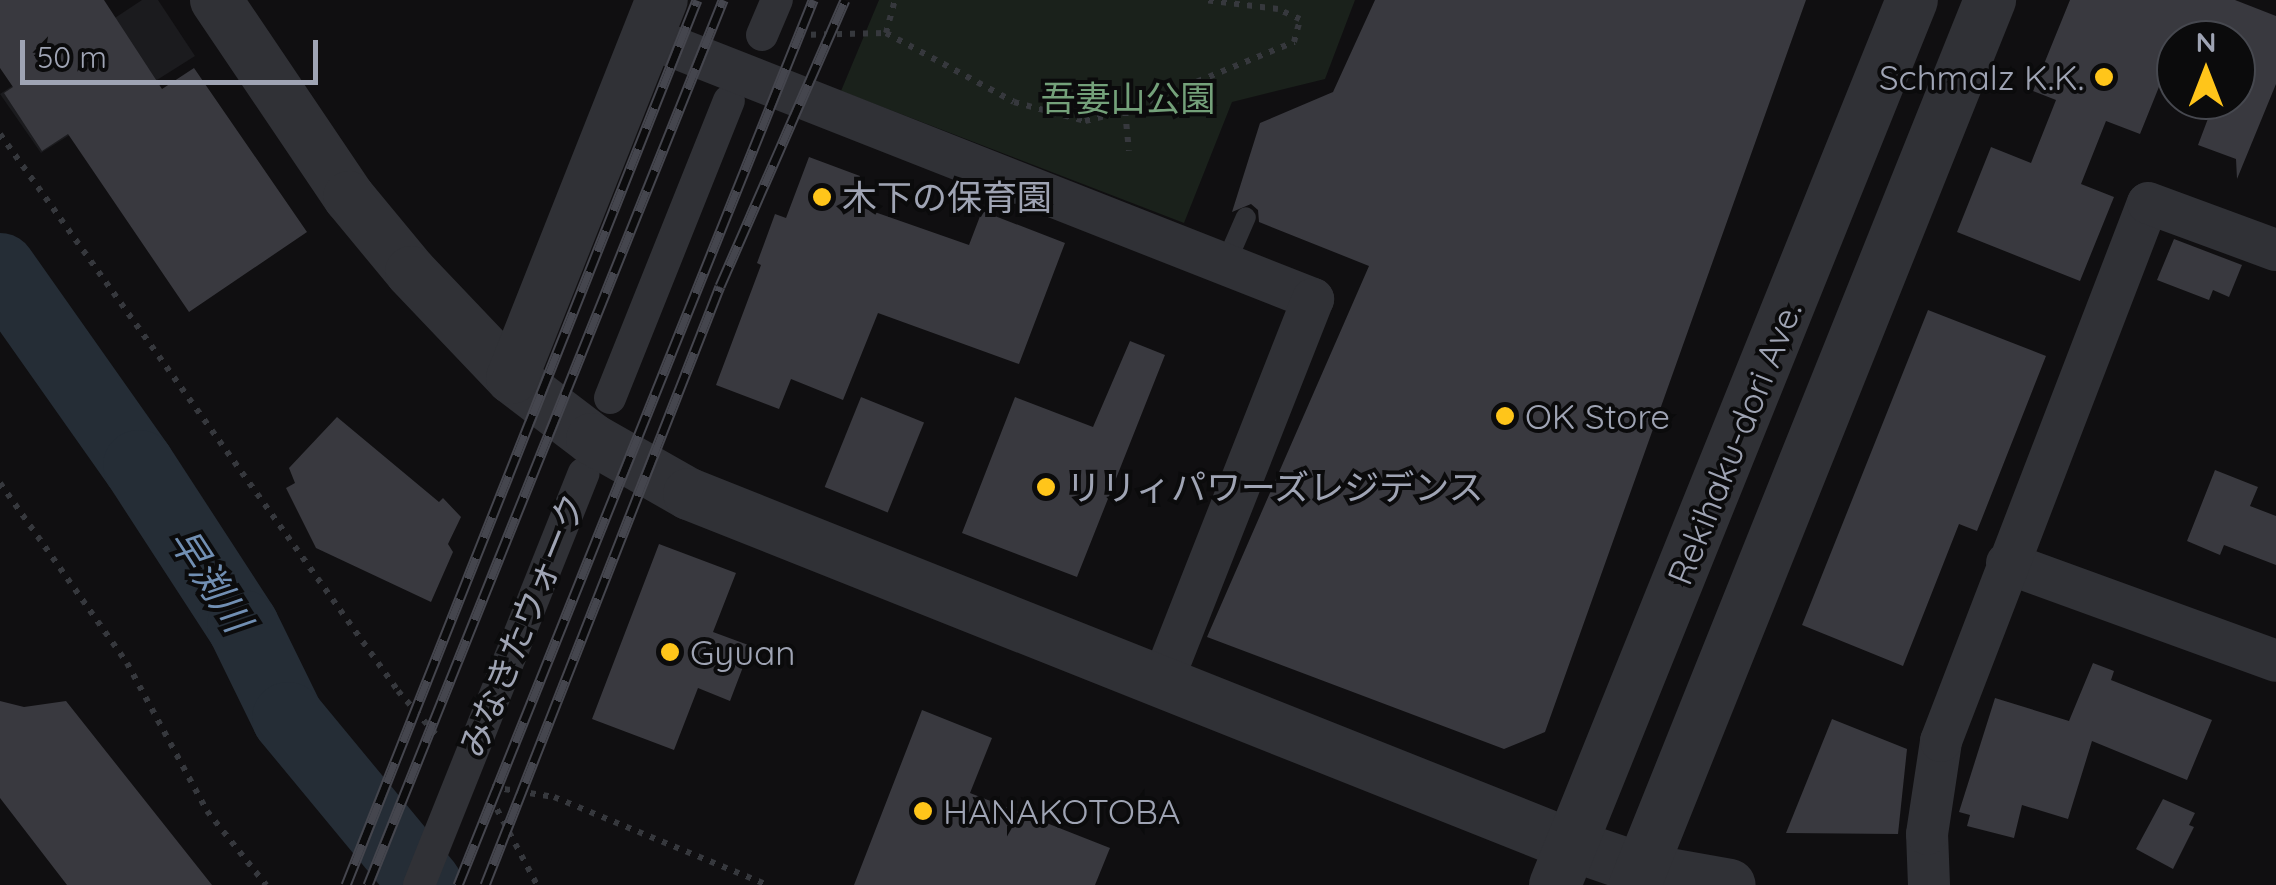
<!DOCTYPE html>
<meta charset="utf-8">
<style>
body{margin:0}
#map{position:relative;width:2276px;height:885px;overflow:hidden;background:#100f11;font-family:Quicksand,"Noto Sans JP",sans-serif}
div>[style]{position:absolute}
.built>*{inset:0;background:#1b1b1e}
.green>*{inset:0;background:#1a211b}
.river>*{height:72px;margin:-36px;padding:0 36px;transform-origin:36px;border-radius:36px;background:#252d36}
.building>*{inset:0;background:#39393f;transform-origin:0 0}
.path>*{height:6px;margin-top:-3px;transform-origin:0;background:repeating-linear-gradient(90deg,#36383d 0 5px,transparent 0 13px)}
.service>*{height:20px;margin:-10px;padding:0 10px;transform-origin:10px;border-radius:10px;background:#303136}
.pedestrian>*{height:32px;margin:-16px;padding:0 16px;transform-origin:16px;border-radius:16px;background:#303136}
.minor>*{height:42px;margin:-21px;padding:0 21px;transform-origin:21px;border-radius:21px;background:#303136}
.tertiary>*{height:52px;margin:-26px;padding:0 26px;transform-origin:26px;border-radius:26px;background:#303136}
.rail>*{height:11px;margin-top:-5.5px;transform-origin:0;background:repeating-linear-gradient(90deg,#0b0b0c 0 22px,#45464e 0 44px);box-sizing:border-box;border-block:2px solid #45464e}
.dots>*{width:28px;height:28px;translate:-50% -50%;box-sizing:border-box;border:5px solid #0b0b0c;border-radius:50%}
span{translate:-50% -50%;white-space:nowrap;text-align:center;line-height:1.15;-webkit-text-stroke:8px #0b0b0c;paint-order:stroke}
.poi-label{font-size:35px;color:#9fa4b4}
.right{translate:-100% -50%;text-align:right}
.left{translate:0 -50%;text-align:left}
.park-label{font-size:35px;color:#74a17a}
.street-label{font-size:35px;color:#9fa4b4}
.water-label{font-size:38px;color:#718fb3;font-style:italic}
.north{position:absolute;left:2156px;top:20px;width:100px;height:100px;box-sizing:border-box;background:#0b0b0c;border:2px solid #46484f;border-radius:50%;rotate:0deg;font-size:28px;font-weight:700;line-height:40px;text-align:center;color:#9fa4b4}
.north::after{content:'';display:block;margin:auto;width:35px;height:45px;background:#ffc51a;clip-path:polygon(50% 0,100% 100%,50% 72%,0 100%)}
.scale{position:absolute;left:20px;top:40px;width:298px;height:45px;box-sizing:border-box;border:5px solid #9fa4b4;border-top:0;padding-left:12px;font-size:30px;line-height:35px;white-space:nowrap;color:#9fa4b4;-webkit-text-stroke:8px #0b0b0c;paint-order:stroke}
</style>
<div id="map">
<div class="built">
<i style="clip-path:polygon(142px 0,158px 0,195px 56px,41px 153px,0 94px)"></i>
</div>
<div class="green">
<i style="clip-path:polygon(879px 0,1355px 0,1325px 79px,1232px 102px,1184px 223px,841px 91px)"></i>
</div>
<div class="river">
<i style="left:0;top:269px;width:241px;rotate:54.8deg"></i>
<i style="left:139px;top:466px;width:191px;rotate:57deg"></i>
<i style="left:243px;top:626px;width:102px;rotate:63.9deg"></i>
<i style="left:288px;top:718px;width:217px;rotate:50.4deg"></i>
</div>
<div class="building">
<i style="clip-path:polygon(0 0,104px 0,162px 89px,194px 68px,307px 232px,189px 312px,68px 134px,42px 151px,4px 93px,13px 87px,0 68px)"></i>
<i style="clip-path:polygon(1375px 0,1806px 0,1545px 732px,1504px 749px,1207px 637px,1369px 266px,1259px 222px,1258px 210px,1251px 204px,1232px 212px,1260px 123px,1333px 92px)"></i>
<i style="clip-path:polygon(2070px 0,2235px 0,2276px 16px,2276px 84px,2237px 179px,2236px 159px,2198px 145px,2215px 100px,2236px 100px,2236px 40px,2176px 40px,2176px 70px,2167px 67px,2140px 134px,2106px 121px,2081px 184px,2114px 197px,2080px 281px,1957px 232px,1991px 147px,2031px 163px,2056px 100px,2033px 91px)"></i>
<i style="clip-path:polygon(809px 157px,860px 176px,849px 203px,969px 245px,982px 211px,1065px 243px,1019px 364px,878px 313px,843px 400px,791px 379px,779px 409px,716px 385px,761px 265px,757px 263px,775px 214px,786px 218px)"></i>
<i style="clip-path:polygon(2174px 239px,2242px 265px,2229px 297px,2213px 290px,2209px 300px,2157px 280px)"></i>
<i style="clip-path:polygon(1928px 310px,2046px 356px,1977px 531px,1959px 524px,1903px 666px,1802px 625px)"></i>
<i style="clip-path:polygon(1130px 341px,1165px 355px,1077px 577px,962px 533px,1015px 397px,1093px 427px)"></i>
<i style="left:861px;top:397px;width:68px;height:97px;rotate:22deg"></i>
<i style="clip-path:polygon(337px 417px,439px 502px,443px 498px,461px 517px,448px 544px,453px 552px,431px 602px,316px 548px,286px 488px,295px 483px,289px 468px)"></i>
<i style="clip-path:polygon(2215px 470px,2258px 487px,2250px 506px,2276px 516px,2276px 565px,2224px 545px,2220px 555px,2187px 541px)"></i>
<i style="clip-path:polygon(659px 544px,736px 573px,713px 632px,751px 646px,730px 701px,698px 688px,674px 750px,592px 719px)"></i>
<i style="clip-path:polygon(2093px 663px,2114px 671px,2111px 680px,2212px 720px,2187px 780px,2092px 741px,2068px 819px,2022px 805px,2014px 838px,1967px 826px,1970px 815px,1959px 812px,1995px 698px,2069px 721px)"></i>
<i style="clip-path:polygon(0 701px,24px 707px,66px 701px,212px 885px,67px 885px,0 798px)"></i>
<i style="clip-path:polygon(922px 710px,992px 738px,970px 793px,1110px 848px,1095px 885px,854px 885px)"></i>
<i style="clip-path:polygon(1832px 719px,1907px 749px,1898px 834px,1786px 833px)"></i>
<i style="clip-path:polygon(2163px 799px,2195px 813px,2189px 825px,2194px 827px,2173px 869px,2136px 849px)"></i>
</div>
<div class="path">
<i style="left:886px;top:33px;width:34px;rotate:-75deg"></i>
<i style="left:798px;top:35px;width:88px;rotate:-1.3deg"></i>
<i style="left:886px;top:33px;width:145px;rotate:28.3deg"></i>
<i style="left:1014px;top:102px;width:73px;rotate:15deg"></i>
<i style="left:1085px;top:121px;width:41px;rotate:-14deg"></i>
<i style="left:1125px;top:111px;width:183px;rotate:-22.2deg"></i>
<i style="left:1294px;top:42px;width:24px;rotate:-75deg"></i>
<i style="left:1300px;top:19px;width:24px;rotate:-156deg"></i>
<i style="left:1278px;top:9px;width:74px;rotate:-173deg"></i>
<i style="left:1125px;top:111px;width:40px;rotate:84.3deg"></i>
<i style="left:0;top:134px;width:685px;rotate:54.45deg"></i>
<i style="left:398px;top:691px;width:64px;rotate:48.8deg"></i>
<i style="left:0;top:483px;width:220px;rotate:54.8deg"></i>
<i style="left:127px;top:663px;width:168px;rotate:61.6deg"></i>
<i style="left:207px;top:811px;width:95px;rotate:51.4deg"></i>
<i style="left:492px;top:787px;width:63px;rotate:9.2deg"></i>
<i style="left:554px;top:797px;width:231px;rotate:22.4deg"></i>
<i style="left:491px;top:798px;width:98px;rotate:62.1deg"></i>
</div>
<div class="service">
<i style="left:1225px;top:265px;width:52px;rotate:-66.4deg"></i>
</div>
<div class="pedestrian">
<i style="left:762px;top:35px;width:38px;rotate:-67deg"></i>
<i style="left:610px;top:398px;width:320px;rotate:-68.2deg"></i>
<i style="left:419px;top:885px;width:443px;rotate:-68.2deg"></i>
</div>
<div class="minor">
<i style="left:648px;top:37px;width:715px;rotate:21.5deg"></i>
<i style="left:1313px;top:299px;width:412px;rotate:111.5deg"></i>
<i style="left:2007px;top:563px;width:286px;rotate:20deg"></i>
<i style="left:1929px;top:885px;width:51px;rotate:-92.2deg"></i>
<i style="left:1927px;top:834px;width:94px;rotate:-81.4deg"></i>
<i style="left:1941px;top:741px;width:576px;rotate:-68.96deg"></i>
<i style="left:2148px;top:203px;width:136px;rotate:20.2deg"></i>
</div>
<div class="tertiary">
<i style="left:216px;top:0;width:238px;rotate:56deg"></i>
<i style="left:349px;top:197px;width:97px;rotate:50.4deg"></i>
<i style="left:411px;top:272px;width:146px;rotate:46.4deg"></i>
<i style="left:512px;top:378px;width:101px;rotate:37.3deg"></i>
<i style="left:592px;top:439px;width:112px;rotate:29.6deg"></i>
<i style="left:689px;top:494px;width:949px;rotate:21.7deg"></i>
<i style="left:1571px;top:845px;width:74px;rotate:18.9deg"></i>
<i style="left:1641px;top:869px;width:90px;rotate:10.2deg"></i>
<i style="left:512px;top:378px;width:407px;rotate:-68.4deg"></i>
<i style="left:1555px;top:885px;width:954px;rotate:-68.03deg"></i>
<i style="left:1635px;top:885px;width:954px;rotate:-68.14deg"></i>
</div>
<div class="rail">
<i style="left:346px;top:885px;width:952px;rotate:-68.37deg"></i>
<i style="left:368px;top:885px;width:954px;rotate:-68.14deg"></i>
<i style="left:458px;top:885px;width:954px;rotate:-68.14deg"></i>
<i style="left:485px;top:885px;width:643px;rotate:-68.58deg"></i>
<i style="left:720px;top:286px;width:312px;rotate:-66.4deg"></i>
</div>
<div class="dots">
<i style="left:2104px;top:77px;background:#ffc51a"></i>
<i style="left:822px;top:197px;background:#ffc51a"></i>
<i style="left:1505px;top:416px;background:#ffc51a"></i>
<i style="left:1046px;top:487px;background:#ffc51a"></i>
<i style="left:670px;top:652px;background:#ffc51a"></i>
<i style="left:923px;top:811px;background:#ffc51a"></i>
</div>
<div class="poi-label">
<span class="right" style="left:2084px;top:77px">Schmalz K.K.</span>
<span class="left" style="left:842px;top:197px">木下の保育園</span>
<span class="left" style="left:1525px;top:416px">OK Store</span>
<span class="left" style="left:1066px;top:487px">リリィパワーズレジデンス</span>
<span class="left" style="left:690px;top:652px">Gyuan</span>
<span class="left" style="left:943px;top:811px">HANAKOTOBA</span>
</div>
<div class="park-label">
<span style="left:1128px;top:98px">吾妻山公園</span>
</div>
<div class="street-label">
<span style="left:1734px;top:443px;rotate:-68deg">Rekihaku-dori Ave.</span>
<span style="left:522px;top:625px;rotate:-68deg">みなきたウォーク</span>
</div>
<div class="water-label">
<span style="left:210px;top:580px;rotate:57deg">早渕川</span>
</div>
<div class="north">N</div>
<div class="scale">50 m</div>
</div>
